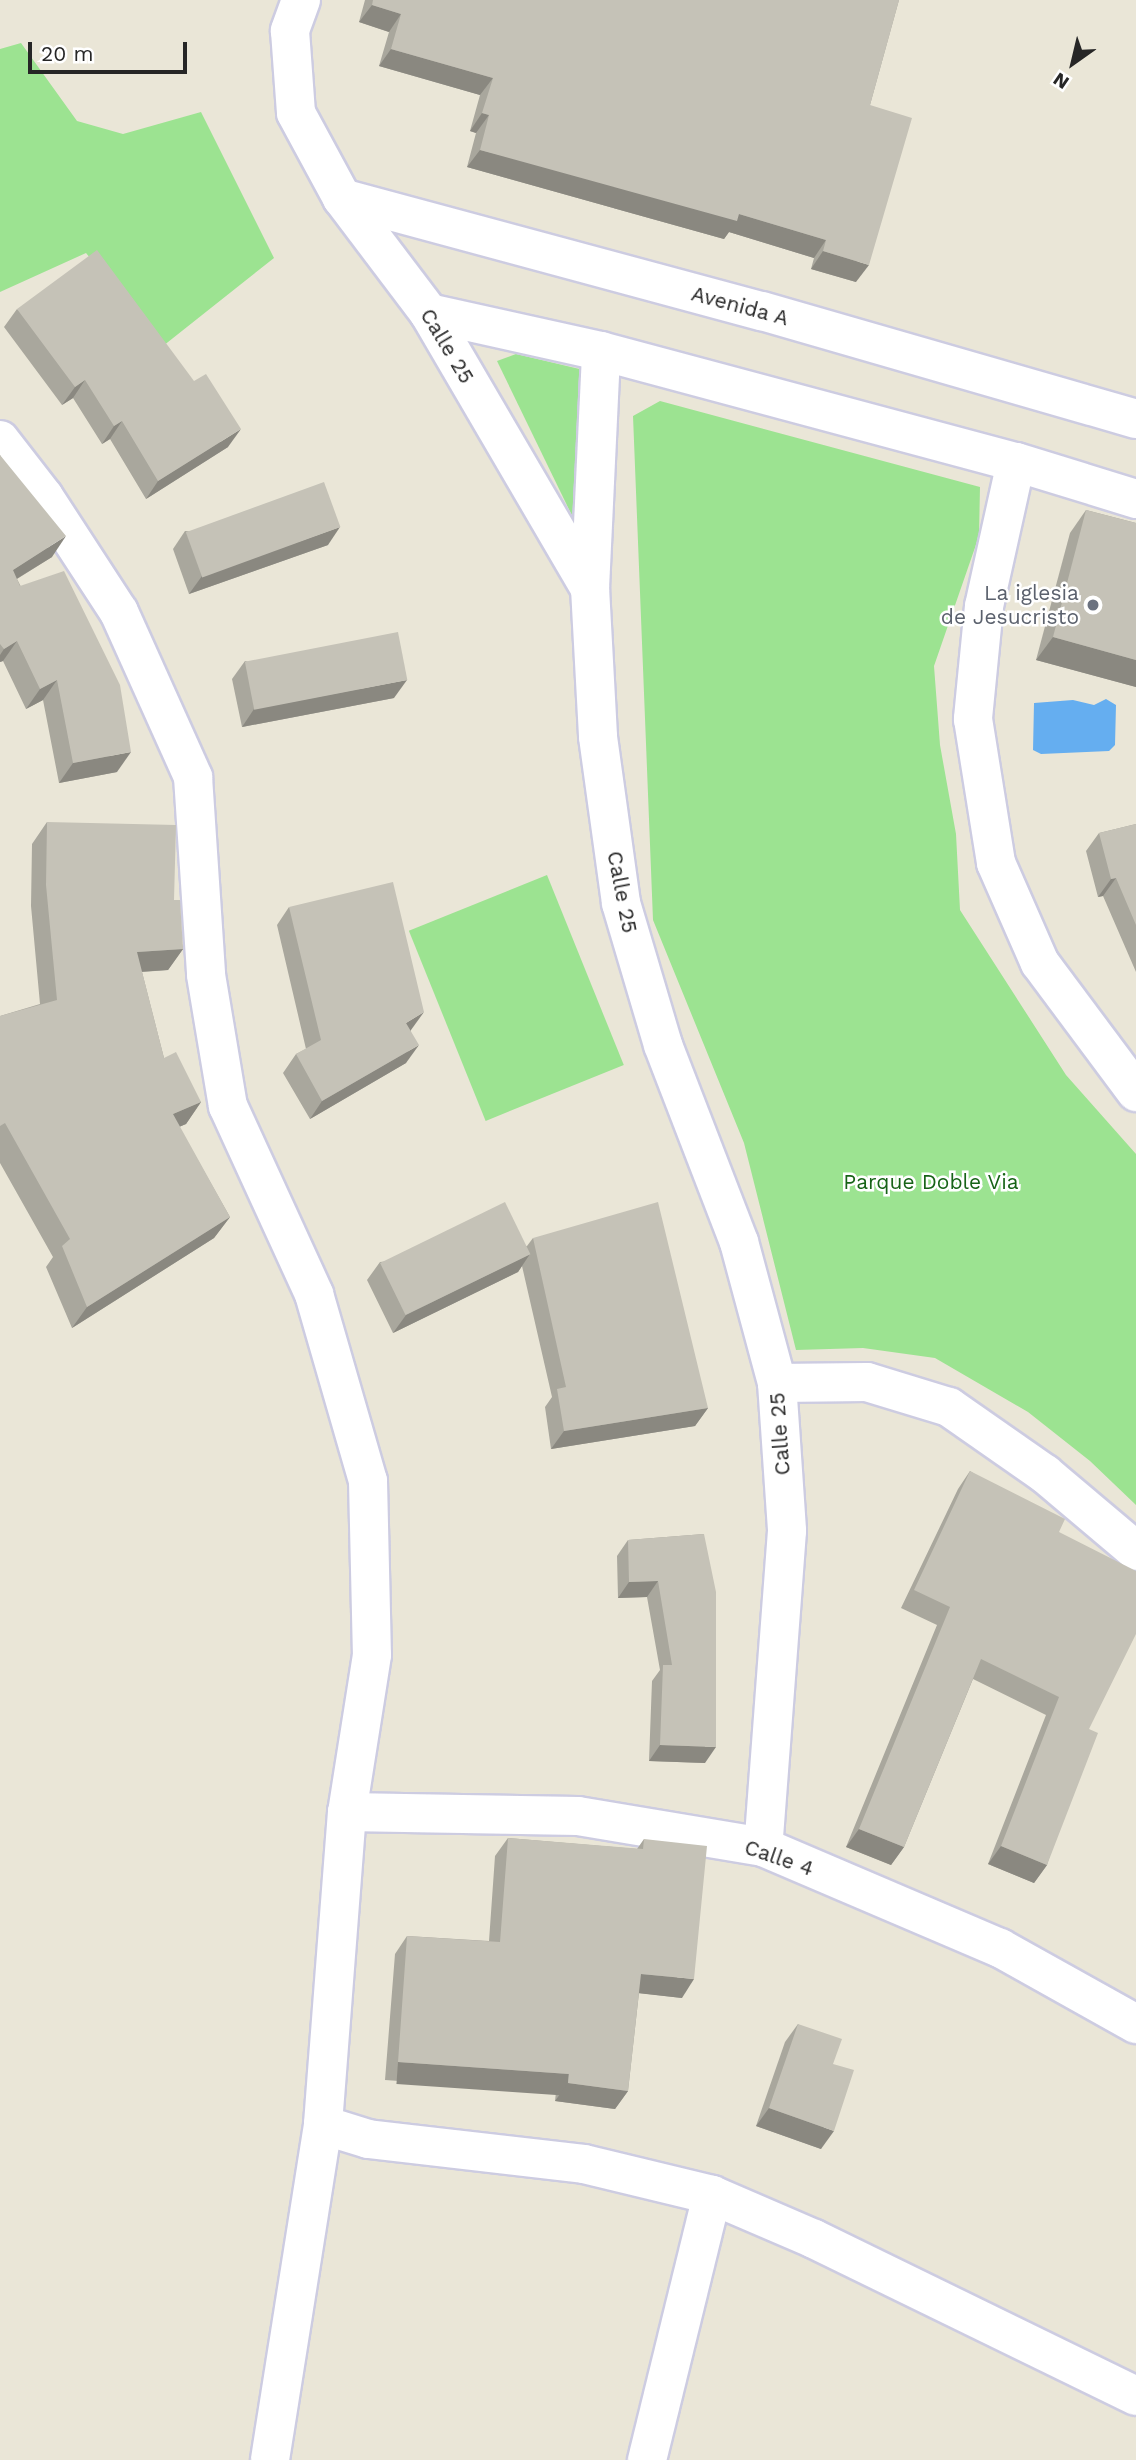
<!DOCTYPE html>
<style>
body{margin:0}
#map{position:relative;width:1136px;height:2460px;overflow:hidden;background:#eae6d7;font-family:"Work Sans",sans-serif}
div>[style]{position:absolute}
.green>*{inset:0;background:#9ce391;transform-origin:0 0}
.water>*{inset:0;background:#65aef0}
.roads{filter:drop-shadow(2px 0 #cdcce1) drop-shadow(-2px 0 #cdcce1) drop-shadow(0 2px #cdcce1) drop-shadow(0 -2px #cdcce1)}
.minor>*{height:38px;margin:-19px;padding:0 19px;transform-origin:19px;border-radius:19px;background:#fff}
.wall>*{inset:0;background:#a9a79d}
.shaded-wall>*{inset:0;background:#8a8880;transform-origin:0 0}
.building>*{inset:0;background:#c5c2b7;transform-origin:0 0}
.dots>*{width:19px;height:19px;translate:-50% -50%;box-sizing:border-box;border:4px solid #fff;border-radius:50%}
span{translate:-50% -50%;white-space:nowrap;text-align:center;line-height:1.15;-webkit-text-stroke:5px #fff;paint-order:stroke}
.street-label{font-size:21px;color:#262626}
.worship-label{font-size:21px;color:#5b616d}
.right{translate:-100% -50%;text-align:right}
.park-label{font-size:21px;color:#176317}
.north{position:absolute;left:1038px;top:28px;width:70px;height:70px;-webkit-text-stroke:5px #fff;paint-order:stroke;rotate:214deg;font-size:19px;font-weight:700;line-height:28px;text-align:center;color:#262626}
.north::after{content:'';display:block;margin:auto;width:24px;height:32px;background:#262626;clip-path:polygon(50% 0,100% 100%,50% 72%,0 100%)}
.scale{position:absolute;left:28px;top:42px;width:159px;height:32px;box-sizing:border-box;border:4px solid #262626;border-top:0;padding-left:9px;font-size:21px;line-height:24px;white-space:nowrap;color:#262626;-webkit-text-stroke:5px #fff;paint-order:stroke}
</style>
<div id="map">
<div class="green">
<i style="clip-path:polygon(21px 43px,77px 121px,123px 134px,201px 112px,274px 258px,163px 346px,86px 253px,0 292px,0 49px)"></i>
<i style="clip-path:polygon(516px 354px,588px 371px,578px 528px,497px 361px)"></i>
<i style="clip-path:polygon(660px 401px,980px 487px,979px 536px,934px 666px,940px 745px,956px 834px,960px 910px,1066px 1075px,1136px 1154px,1136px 1505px,1090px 1461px,1028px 1412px,935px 1358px,863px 1348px,796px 1350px,744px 1143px,653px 920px,633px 416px)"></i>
<i style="left:547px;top:875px;width:205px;height:149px;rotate:68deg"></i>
</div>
<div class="water">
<i style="clip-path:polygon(1106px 699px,1116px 705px,1115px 745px,1109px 751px,1041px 754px,1033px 750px,1034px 703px,1073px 700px,1094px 705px)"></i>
</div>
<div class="roads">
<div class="minor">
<i style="left:301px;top:0;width:33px;rotate:110deg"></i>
<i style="left:290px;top:31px;width:82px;rotate:85.8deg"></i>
<i style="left:296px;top:113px;width:97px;rotate:61.6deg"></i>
<i style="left:342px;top:198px;width:144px;rotate:52.9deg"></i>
<i style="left:429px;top:313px;width:319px;rotate:59.7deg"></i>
<i style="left:590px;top:588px;width:149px;rotate:86.9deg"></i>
<i style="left:598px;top:737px;width:168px;rotate:82.1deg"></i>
<i style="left:621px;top:903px;width:148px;rotate:73.5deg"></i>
<i style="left:663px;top:1045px;width:211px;rotate:68.9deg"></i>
<i style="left:739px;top:1242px;width:146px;rotate:74.9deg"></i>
<i style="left:777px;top:1383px;width:148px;rotate:86.1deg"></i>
<i style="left:787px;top:1531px;width:317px;rotate:94.3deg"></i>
<i style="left:342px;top:198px;width:435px;rotate:15.1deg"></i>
<i style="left:762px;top:311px;width:389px;rotate:16.1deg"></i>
<i style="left:429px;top:313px;width:176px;rotate:12.5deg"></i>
<i style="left:601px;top:351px;width:430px;rotate:15deg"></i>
<i style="left:1016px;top:462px;width:126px;rotate:17.1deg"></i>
<i style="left:0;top:440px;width:72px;rotate:52.3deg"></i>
<i style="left:44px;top:497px;width:137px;rotate:56.9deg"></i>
<i style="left:119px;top:612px;width:181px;rotate:65.8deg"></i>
<i style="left:193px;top:777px;width:198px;rotate:86.2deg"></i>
<i style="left:206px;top:975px;width:133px;rotate:80.5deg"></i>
<i style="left:228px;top:1106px;width:207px;rotate:65.4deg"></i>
<i style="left:314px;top:1294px;width:195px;rotate:73.9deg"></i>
<i style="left:368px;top:1481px;width:174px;rotate:88.7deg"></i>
<i style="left:372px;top:1655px;width:159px;rotate:99deg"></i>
<i style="left:347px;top:1812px;width:314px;rotate:94.4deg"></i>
<i style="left:323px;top:2125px;width:339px;rotate:99deg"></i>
<i style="left:1016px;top:462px;width:148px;rotate:102.5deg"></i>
<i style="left:984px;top:606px;width:114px;rotate:95.6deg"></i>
<i style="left:973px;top:719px;width:146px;rotate:80.9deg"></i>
<i style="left:996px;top:863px;width:109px;rotate:66.3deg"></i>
<i style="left:1040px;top:963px;width:161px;rotate:53.3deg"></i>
<i style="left:590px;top:588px;width:237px;rotate:-87.3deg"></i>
<i style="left:777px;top:1383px;width:90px;rotate:-0.6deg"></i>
<i style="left:867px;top:1382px;width:86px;rotate:17deg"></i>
<i style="left:949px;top:1407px;width:117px;rotate:34.9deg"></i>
<i style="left:1045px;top:1474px;width:119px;rotate:40.2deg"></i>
<i style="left:347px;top:1812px;width:231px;rotate:1deg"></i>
<i style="left:578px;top:1816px;width:188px;rotate:9.5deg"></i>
<i style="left:763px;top:1847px;width:258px;rotate:23.1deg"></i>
<i style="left:1000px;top:1948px;width:156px;rotate:29.2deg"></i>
<i style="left:323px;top:2125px;width:47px;rotate:17.3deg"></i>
<i style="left:368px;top:2139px;width:217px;rotate:6.6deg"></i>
<i style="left:584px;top:2164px;width:132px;rotate:13.6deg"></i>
<i style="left:712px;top:2195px;width:111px;rotate:23.3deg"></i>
<i style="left:814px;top:2239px;width:358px;rotate:26deg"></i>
<i style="left:647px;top:2460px;width:273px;rotate:-76.2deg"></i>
</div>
</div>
<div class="wall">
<i style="clip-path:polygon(365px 0,899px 0,870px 105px,856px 282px,811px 269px,814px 258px,729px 232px,724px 239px,467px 167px,476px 133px,470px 131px,480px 95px,379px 66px,389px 32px,359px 22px)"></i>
<i style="clip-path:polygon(17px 309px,228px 447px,146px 499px,110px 439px,102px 444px,73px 398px,62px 405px,4px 327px)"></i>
<i style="clip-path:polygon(0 455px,52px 557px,17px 579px,117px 772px,59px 783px,43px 700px,26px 709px,3px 661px,0 662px)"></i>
<i style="clip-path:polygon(1086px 510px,1136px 523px,1136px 687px,1036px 660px,1070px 533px)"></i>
<i style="clip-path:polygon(185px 531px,328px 545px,189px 594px,173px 549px)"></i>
<i style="clip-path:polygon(245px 661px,394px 698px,242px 727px,232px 679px)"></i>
<i style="clip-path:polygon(47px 822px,174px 900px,183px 949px,168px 970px,142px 972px,164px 1058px,201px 1102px,186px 1124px,179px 1127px,230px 1217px,214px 1238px,72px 1328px,46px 1267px,53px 1257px,0 1163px,0 1016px,40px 1004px,31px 906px,32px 844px)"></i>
<i style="clip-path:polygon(1136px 824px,1136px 972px,1103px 896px,1098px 897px,1086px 851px,1099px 833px)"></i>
<i style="clip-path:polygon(289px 907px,411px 1030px,406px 1063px,310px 1119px,283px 1073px,296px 1054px,306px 1049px,277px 925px)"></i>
<i style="clip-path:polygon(533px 1238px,708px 1408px,695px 1426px,551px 1449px,545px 1407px,552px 1397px,522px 1266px,518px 1272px,393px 1333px,367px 1280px,380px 1262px,527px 1246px)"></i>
<i style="clip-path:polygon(970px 1471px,1059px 1532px,1089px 1729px,1047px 1865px,1034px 1883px,988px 1864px,1046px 1715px,973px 1679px,904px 1847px,891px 1865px,846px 1847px,937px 1625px,901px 1608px,958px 1489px)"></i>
<i style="clip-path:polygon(704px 1534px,705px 1763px,649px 1761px,652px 1681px,660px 1670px,647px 1597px,618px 1598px,617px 1556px,628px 1540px)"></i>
<i style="clip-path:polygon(508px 1838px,637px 1849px,644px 1839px,682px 1998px,639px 1993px,628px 2091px,615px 2109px,555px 2101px,556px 2092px,385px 2080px,395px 1954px,407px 1936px,489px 1941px,495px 1856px)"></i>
<i style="clip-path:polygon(798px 2024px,833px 2064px,821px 2149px,756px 2126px,785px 2042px)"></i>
</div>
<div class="shaded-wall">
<i style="clip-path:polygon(372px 5px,401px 14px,389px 32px,359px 22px)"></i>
<i style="clip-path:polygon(391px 49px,493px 78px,480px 95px,379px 66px)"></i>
<i style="clip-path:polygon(482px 113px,489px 115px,476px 133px,470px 131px)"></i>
<i style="clip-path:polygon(480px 150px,739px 214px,826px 240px,814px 258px,729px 232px,724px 239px,467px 167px)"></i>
<i style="clip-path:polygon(823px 251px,869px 265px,856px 282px,811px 269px)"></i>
<i style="clip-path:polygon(85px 380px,73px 398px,62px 405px,75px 387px)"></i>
<i style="clip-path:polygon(122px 421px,110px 439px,102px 444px,114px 426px)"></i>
<i style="clip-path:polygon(241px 429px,228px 447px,146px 499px,158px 481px)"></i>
<i style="clip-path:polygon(340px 527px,328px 545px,189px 594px,202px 576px)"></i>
<i style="clip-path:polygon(66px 536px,52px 557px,0 589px,13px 570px)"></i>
<i style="clip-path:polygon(1053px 637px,1136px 660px,1136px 687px,1036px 660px)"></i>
<i style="clip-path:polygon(17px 641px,3px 661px,0 662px,0 655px,4px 649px)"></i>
<i style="clip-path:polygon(57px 680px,43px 700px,26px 709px,40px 689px)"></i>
<i style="clip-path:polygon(407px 680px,394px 698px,242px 727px,254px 709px)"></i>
<i style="clip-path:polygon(131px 752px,117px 772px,59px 783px,73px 763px)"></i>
<i style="clip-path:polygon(1116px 878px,1103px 896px,1098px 897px,1111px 879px)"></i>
<i style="clip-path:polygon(183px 949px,168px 970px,122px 973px,137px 952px)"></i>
<i style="clip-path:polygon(424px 1012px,411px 1030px,393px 1041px,406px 1023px)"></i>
<i style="clip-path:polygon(419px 1045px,406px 1063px,310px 1119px,322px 1101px)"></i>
<i style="clip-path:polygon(201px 1102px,186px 1124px,157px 1136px,173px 1114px)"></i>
<i style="clip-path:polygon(230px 1217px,214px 1238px,72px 1328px,87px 1307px)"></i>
<i style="clip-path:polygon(530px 1254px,518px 1272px,393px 1333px,406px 1315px)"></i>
<i style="clip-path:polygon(708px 1408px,695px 1426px,551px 1449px,564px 1431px)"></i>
<i style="clip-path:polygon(658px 1581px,647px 1597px,618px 1598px,629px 1582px)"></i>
<i style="clip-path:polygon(660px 1745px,716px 1747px,705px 1763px,649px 1761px)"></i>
<i style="clip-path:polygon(859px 1829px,904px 1847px,891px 1865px,846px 1847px)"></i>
<i style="clip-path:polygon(1001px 1846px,1047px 1865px,1034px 1883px,988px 1864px)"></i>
<i style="clip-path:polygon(641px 1974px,694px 1979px,682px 1998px,628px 1992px)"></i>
<i style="left:398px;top:2062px;width:171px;height:22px;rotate:4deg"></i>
<i style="clip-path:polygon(568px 2083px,628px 2091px,615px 2109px,555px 2101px)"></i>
<i style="clip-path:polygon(769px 2108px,834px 2131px,821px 2149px,756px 2126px)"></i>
</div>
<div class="building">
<i style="clip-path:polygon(373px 0,899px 0,870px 105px,912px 118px,869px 265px,823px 251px,826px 240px,739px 214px,737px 221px,480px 150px,489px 115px,482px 113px,493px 78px,391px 49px,401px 14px,372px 5px)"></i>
<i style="clip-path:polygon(97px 250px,194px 381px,206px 374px,241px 429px,158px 481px,122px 421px,114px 426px,85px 380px,75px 387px,17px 309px)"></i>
<i style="clip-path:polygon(0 455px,66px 536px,13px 570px,20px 586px,64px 571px,120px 685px,131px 752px,73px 763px,57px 680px,40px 689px,17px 641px,4px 649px,0 644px)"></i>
<i style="left:324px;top:482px;width:48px;height:147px;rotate:70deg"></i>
<i style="clip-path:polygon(1086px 510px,1136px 523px,1136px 660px,1053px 637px)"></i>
<i style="left:398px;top:632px;width:49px;height:156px;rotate:79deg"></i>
<i style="clip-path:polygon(47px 822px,176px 825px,174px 900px,180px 900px,183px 949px,137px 952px,164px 1058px,176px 1052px,201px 1102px,173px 1114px,230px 1217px,87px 1307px,62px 1246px,70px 1239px,5px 1123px,0 1126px,0 1016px,57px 1000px,46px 885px)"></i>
<i style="clip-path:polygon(1136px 824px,1136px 925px,1116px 878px,1111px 879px,1099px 833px)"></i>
<i style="clip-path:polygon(393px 882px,424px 1012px,406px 1023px,419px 1045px,322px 1101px,296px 1054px,321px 1040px,289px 907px)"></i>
<i style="left:505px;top:1202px;width:58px;height:139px;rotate:64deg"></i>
<i style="clip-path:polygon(658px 1202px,708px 1408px,564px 1431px,557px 1389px,566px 1387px,533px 1238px)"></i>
<i style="clip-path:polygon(970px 1471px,1065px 1519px,1059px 1532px,1136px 1571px,1136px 1634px,1089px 1729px,1098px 1733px,1047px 1865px,1001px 1846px,1059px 1697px,981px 1659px,904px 1847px,859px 1829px,950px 1607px,914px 1590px)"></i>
<i style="clip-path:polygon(704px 1534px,716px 1592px,716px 1747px,660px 1745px,663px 1665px,672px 1665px,658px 1581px,629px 1582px,628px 1540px)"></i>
<i style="clip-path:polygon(508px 1838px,643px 1849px,644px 1839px,707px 1846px,694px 1979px,641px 1974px,628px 2091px,568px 2083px,569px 2074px,398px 2062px,407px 1936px,500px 1942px)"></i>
<i style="clip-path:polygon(798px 2024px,842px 2039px,833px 2064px,854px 2070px,834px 2131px,769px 2108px)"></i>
</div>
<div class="dots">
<i style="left:1093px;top:605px;background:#6b7280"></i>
</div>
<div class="street-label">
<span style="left:740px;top:306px;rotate:15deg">Avenida A</span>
<span style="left:447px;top:346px;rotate:59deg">Calle 25</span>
<span style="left:622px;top:892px;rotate:79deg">Calle 25</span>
<span style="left:780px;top:1434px;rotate:-94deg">Calle 25</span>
<span style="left:779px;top:1858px;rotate:19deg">Calle 4</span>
</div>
<div class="worship-label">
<span class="right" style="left:1079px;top:605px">La iglesia<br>de Jesucristo</span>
</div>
<div class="park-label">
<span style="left:931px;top:1182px">Parque Doble Via</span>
</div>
<div class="north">N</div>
<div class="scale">20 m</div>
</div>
